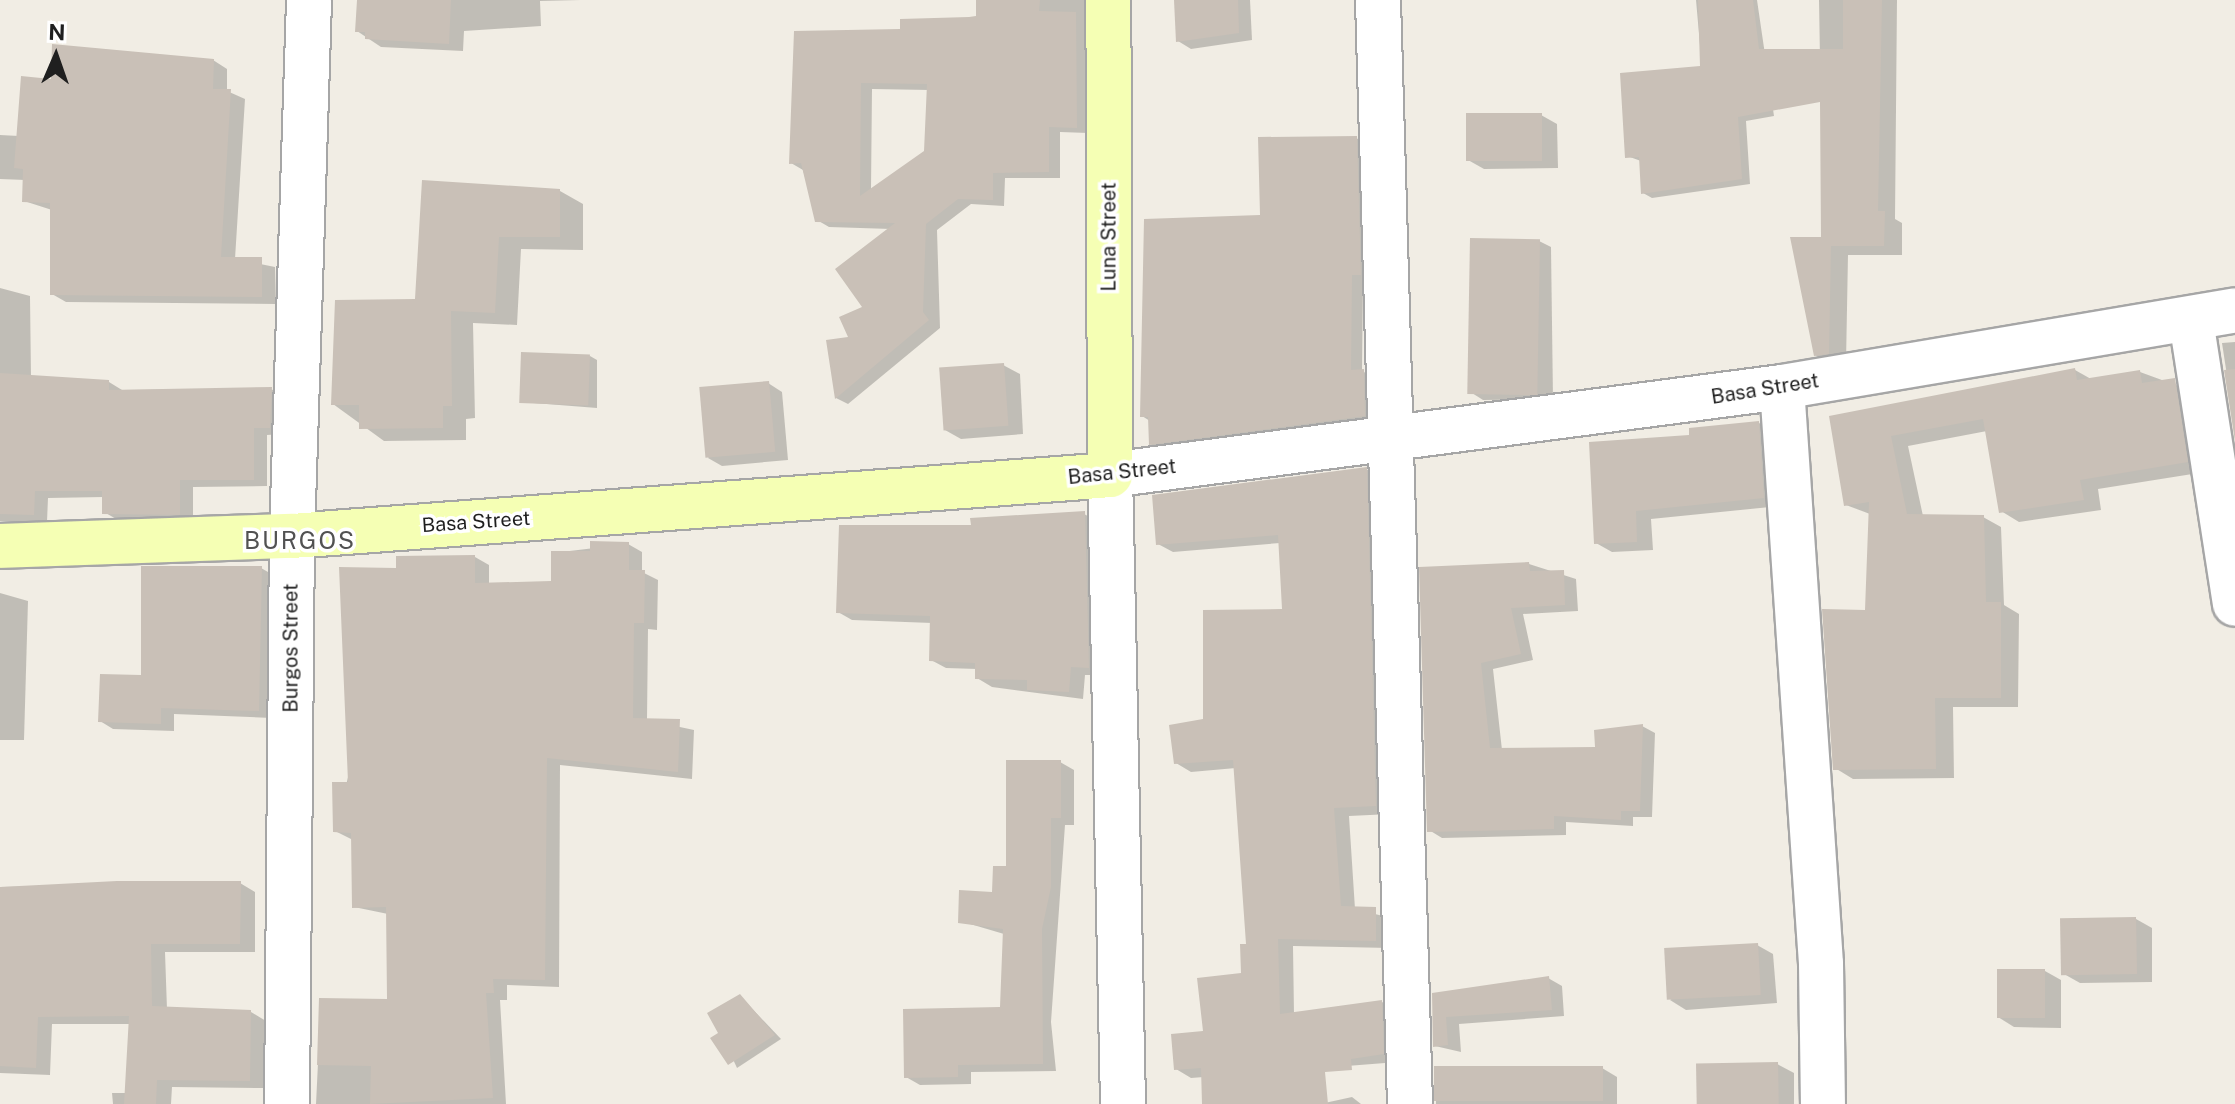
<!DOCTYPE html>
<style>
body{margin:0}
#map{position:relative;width:2235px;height:1104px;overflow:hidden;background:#f1ede4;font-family:"Public Sans",sans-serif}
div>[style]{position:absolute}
.shadow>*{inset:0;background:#0003}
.building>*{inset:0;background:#c9c0b7;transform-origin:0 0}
.roads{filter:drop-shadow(2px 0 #a6a6a6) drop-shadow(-2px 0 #a6a6a6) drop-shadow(0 2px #a6a6a6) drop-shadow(0 -2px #a6a6a6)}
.street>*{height:44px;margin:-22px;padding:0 22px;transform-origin:22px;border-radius:22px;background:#fff}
.secondary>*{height:44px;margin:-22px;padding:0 22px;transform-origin:22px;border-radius:22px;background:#f5ffb4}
span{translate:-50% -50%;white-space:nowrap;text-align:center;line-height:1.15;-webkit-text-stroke:7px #fff;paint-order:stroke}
.street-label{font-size:20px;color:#1f1f1f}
.quarter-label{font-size:24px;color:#525252;letter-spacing:2px}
.north{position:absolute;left:16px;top:16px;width:80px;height:80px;-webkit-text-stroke:6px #fff;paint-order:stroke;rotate:2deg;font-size:22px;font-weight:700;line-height:32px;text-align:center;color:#1f1f1f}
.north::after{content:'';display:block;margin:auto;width:28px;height:36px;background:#1f1f1f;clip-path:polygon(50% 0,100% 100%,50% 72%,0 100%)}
</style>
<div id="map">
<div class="shadow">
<i style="clip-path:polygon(359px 0,581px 0,540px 1px,541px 26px,464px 31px,463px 51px,381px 47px,357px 31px)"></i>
<i style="clip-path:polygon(evenodd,978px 0,1091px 0,1088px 133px,1060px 132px,1060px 178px,1005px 178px,1004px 206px,971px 204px,937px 230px,940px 328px,848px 404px,836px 398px,828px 342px,851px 339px,891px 229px,829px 227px,817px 220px,803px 170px,791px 163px,902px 31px,978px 17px,978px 0,872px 89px,929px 90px,926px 152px,871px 190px,872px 89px)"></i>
<i style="clip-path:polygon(1175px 0,1250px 0,1252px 40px,1191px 49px,1178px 41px)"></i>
<i style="clip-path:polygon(1696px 0,1757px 0,1774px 116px,1746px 121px,1750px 184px,1652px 198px,1643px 193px,1641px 161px,1627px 156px,1702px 68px)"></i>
<i style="clip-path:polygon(1819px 0,1897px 0,1895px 219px,1902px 223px,1902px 255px,1848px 255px,1846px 363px,1833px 365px,1815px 355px,1823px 239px)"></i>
<i style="clip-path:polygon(213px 60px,227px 69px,227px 91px,245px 99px,235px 259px,275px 267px,276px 304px,66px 302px,52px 294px,52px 210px,24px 201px,25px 180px,0 179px,0 135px,19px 136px,53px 81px)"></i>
<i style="clip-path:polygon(1541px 115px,1557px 124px,1558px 168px,1484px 169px,1468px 160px)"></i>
<i style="clip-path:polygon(1356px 138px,1368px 144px,1372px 281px,1363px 281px,1362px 371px,1375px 378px,1376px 422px,1162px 450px,1150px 444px,1150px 421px,1142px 416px,1262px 216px)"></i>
<i style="clip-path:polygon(424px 182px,560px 191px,583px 204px,583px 250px,521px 249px,517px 325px,473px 323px,475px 418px,466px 419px,466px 440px,384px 441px,333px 404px,416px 301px)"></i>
<i style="clip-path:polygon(1539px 241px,1551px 247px,1553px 399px,1483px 400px,1472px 393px)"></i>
<i style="clip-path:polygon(0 288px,30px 296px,31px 377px,109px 382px,122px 390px,271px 389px,285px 397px,283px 434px,267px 435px,267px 486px,193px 487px,193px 521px,118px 520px,104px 512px,104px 497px,48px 498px,47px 522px,0 521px)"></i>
<i style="clip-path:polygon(2235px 342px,2235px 428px,2222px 343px)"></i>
<i style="clip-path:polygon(590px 356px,597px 360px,597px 408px,521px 402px)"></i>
<i style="clip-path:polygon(1003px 365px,1020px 374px,1023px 434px,961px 439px,945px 430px)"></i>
<i style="clip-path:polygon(2075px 370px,2091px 379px,2140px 372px,2192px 391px,2205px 472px,2098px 489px,2101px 510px,2019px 522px,2001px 511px,1987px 431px,1908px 446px,1923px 516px,1983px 517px,2001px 527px,2004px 605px,2019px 614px,2018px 707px,1953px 707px,1954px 778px,1853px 779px,1835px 768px,1867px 612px,1870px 514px,1846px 505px,1832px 417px)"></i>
<i style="clip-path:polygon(768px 383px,782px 392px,788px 460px,722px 466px,708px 458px)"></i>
<i style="clip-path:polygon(1759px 423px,1775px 432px,1780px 506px,1651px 519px,1653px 550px,1612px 552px,1596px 543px,1691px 437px)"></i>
<i style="clip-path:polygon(1366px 469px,1381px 477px,1391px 814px,1349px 816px,1355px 909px,1391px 918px,1390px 948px,1293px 946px,1294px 1014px,1382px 1002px,1396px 1010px,1398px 1062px,1191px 1078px,1176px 1069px,1243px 974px,1248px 946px,1236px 768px,1191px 772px,1176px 763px,1284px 611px,1280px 543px,1173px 552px,1158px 544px)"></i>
<i style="clip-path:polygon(1084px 514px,1099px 522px,1103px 675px,1085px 675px,1083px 699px,992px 687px,977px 678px,977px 669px,946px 668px,931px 660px,932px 623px,852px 620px,838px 612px,973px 527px)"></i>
<i style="clip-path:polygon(628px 544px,642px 552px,642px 572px,658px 580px,657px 630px,648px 629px,647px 720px,694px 730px,692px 779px,560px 765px,559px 987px,507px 985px,507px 1000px,500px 1000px,506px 1104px,316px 1104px,321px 1000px,389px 1001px,388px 914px,354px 907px,353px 840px,335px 831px,398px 570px,475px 557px,489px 565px,489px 584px,553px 583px,553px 553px)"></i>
<i style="clip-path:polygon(1529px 564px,1576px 579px,1578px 611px,1523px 614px,1533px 660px,1493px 669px,1502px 750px,1598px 749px,1642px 726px,1655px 733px,1652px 817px,1633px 817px,1633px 826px,1566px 822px,1566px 835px,1442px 838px,1429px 830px,1422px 569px)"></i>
<i style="clip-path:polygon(261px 568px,275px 576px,272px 718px,174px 714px,174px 731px,113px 729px,100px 721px)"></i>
<i style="clip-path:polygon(0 593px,28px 601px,24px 740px,0 740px)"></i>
<i style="clip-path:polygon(1060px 762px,1074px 770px,1074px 825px,1065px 825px,1051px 1022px,1056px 1071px,971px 1072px,971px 1084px,920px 1085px,906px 1077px,1002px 1009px,1004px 934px,960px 921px,994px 894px)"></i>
<i style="clip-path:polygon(240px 883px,255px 892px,255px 952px,165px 952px,167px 1009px,251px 1012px,266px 1021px,265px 1088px,172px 1087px,171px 1104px,113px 1104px,112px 1093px,127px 1093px,130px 1024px,52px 1024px,50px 1075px,0 1073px,0 887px)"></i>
<i style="clip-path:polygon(2136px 919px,2152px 928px,2152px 982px,2080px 983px,2064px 974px)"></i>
<i style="clip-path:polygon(1757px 945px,1773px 954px,1777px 1003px,1686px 1010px,1670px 1000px)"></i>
<i style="clip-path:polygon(2045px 971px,2061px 980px,2061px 1028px,2014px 1027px,1998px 1017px)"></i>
<i style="clip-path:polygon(1548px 978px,1562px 986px,1564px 1016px,1459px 1024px,1461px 1052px,1435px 1046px,1434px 994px)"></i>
<i style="clip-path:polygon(740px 996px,781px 1039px,737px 1068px,721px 1033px)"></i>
<i style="clip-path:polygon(1777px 1064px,1794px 1073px,1794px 1104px,1699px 1104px)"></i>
<i style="clip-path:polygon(1602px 1068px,1617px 1077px,1617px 1104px,1436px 1104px,1436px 1072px)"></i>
<i style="clip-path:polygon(1352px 1097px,1361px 1104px,1320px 1104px)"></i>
</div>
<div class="building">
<i style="clip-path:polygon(357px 0,451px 0,449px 44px,365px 39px,365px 32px,355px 32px)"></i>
<i style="clip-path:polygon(evenodd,976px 0,1040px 0,1039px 11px,1076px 12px,1077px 128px,1049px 127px,1049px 172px,993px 173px,993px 200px,958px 199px,926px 224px,923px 312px,929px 320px,835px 399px,826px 340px,848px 337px,839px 317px,862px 307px,835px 269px,895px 223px,815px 222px,801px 163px,789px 164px,794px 31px,900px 29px,900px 19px,969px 17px,976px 16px,976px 0,861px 83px,927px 84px,924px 151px,860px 196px,861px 83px)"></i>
<i style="clip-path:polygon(1174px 0,1238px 0,1239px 33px,1176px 42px)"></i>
<i style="clip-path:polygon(1698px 0,1753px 0,1759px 49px,1843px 49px,1843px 0,1882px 0,1878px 211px,1885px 211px,1884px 246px,1831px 246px,1829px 354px,1814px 356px,1790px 237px,1821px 237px,1820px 102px,1738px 117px,1742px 179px,1641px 194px,1639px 157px,1625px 158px,1620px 73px,1700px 66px)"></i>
<i style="clip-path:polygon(52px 44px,214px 59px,213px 89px,231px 89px,221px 257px,262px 257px,262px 297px,50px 295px,50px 203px,22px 202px,23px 169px,14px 168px,21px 76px,51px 79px)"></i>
<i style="left:1466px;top:113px;width:76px;height:48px"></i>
<i style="clip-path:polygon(1357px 136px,1361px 275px,1352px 275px,1351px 370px,1364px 369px,1365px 416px,1149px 445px,1148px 417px,1140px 417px,1144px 219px,1260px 215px,1258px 137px)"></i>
<i style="clip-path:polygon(422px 180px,560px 189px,560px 237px,499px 237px,495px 313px,451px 311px,452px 406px,443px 406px,443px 428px,359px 429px,359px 405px,331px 405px,335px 300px,415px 299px)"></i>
<i style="left:1470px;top:238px;width:70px;height:156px;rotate:1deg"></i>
<i style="left:521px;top:352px;width:69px;height:51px;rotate:2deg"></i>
<i style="left:1004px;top:363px;width:63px;height:65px;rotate:86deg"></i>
<i style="clip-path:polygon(2075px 368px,2077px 380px,2140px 370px,2142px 383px,2175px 378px,2188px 462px,2080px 480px,2084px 500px,1999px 513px,1983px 419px,1891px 436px,1907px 514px,1984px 515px,1986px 602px,2001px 602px,2001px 698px,1935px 698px,1936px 769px,1833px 770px,1822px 609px,1865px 610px,1869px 502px,1844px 506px,1829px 416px)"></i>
<i style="clip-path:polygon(2235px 369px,2235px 441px,2224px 370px)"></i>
<i style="clip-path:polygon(0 373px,109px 380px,109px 390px,272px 387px,270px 428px,254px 428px,254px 480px,180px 480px,180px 515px,102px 514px,102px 491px,35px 491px,34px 515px,0 514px)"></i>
<i style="left:769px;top:381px;width:71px;height:70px;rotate:85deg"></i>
<i style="clip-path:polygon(1759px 421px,1764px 498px,1636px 511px,1637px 542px,1594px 544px,1589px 442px,1689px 435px,1689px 428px)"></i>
<i style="clip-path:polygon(1367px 467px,1376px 806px,1334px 808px,1341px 906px,1376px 907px,1376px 941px,1278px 939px,1280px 1014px,1382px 1000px,1384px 1054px,1351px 1059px,1352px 1070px,1325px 1072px,1328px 1104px,1202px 1104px,1201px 1068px,1174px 1070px,1171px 1034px,1203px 1031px,1197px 978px,1241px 973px,1240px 944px,1246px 944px,1233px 760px,1174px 764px,1169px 725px,1203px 719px,1203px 610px,1282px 609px,1278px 535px,1156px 545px,1152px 495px)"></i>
<i style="clip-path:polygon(1085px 511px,1089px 668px,1071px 667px,1069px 692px,1027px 690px,1027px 680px,975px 679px,975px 663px,929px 661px,930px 616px,836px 613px,839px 525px,971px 525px,970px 518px)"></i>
<i style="clip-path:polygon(590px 541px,629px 542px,629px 570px,645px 570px,644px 623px,634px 623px,633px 718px,680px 719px,678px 772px,547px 758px,545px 980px,493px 979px,494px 993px,486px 993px,493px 1098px,370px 1104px,371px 1066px,317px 1065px,319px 998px,387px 999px,386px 907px,352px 908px,351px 833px,333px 832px,332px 782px,348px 782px,339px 567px,396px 568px,396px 556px,475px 555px,475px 583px,551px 581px,551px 551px,590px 551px)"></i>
<i style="clip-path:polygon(1529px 562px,1530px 571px,1564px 570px,1565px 605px,1511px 608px,1521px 654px,1481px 663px,1490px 748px,1595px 747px,1594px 730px,1643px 724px,1640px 811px,1621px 811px,1621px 820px,1554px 816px,1554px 829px,1427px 832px,1419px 567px)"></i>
<i style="clip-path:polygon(141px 566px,262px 566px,259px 711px,161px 708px,161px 724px,98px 722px,100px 674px,141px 675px)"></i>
<i style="clip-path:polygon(1006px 760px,1061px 760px,1061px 818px,1051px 818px,1051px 887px,1042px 929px,1043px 1064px,958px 1065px,958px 1077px,904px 1078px,903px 1009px,1000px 1007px,1003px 929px,958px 923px,959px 890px,992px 892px,993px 866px,1006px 866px)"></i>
<i style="clip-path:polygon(117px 881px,241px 881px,240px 944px,151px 944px,152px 1006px,251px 1010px,250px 1081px,157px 1080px,156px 1104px,124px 1104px,129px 1016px,38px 1017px,36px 1068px,0 1066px,0 887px)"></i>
<i style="left:2136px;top:917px;width:57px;height:76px;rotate:89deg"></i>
<i style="left:1758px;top:943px;width:52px;height:94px;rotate:87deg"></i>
<i style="left:1997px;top:969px;width:48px;height:49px"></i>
<i style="clip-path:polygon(1549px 976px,1552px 1010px,1446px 1017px,1448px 1045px,1433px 1047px,1432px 993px)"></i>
<i style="clip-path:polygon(740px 994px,775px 1035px,728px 1065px,710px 1038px,718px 1033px,707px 1013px)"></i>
<i style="left:1778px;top:1062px;width:42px;height:82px;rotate:89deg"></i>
<i style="left:1603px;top:1066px;width:35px;height:169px;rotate:90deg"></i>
</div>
<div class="roads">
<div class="street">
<i style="left:1378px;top:0;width:1104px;rotate:88.34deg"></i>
<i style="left:2191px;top:320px;width:287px;rotate:81.2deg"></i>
<i style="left:1782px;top:387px;width:578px;rotate:86.13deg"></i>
<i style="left:1821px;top:964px;width:140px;rotate:89.2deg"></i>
<i style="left:287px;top:1104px;width:568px;rotate:-89.5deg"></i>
<i style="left:292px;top:536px;width:536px;rotate:-88.18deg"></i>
<i style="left:1123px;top:1104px;width:629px;rotate:-91.18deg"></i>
<i style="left:1110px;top:475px;width:678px;rotate:-7.46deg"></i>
<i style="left:1782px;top:387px;width:459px;rotate:-9.6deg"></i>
</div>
<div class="secondary">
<i style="left:0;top:546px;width:292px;rotate:-2deg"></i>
<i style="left:292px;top:536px;width:820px;rotate:-4.26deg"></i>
<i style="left:1110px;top:475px;width:475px;rotate:-90.2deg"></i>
</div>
</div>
<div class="street-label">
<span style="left:1109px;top:237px;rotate:-90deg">Luna Street</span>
<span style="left:1765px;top:389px;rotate:-9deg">Basa Street</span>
<span style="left:1122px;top:472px;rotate:-6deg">Basa Street</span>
<span style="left:476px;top:522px;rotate:-4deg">Basa Street</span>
<span style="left:291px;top:648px;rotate:-90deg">Burgos Street</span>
</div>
<div class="quarter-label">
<span style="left:300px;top:541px">BURGOS</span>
</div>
<div class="north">N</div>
</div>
